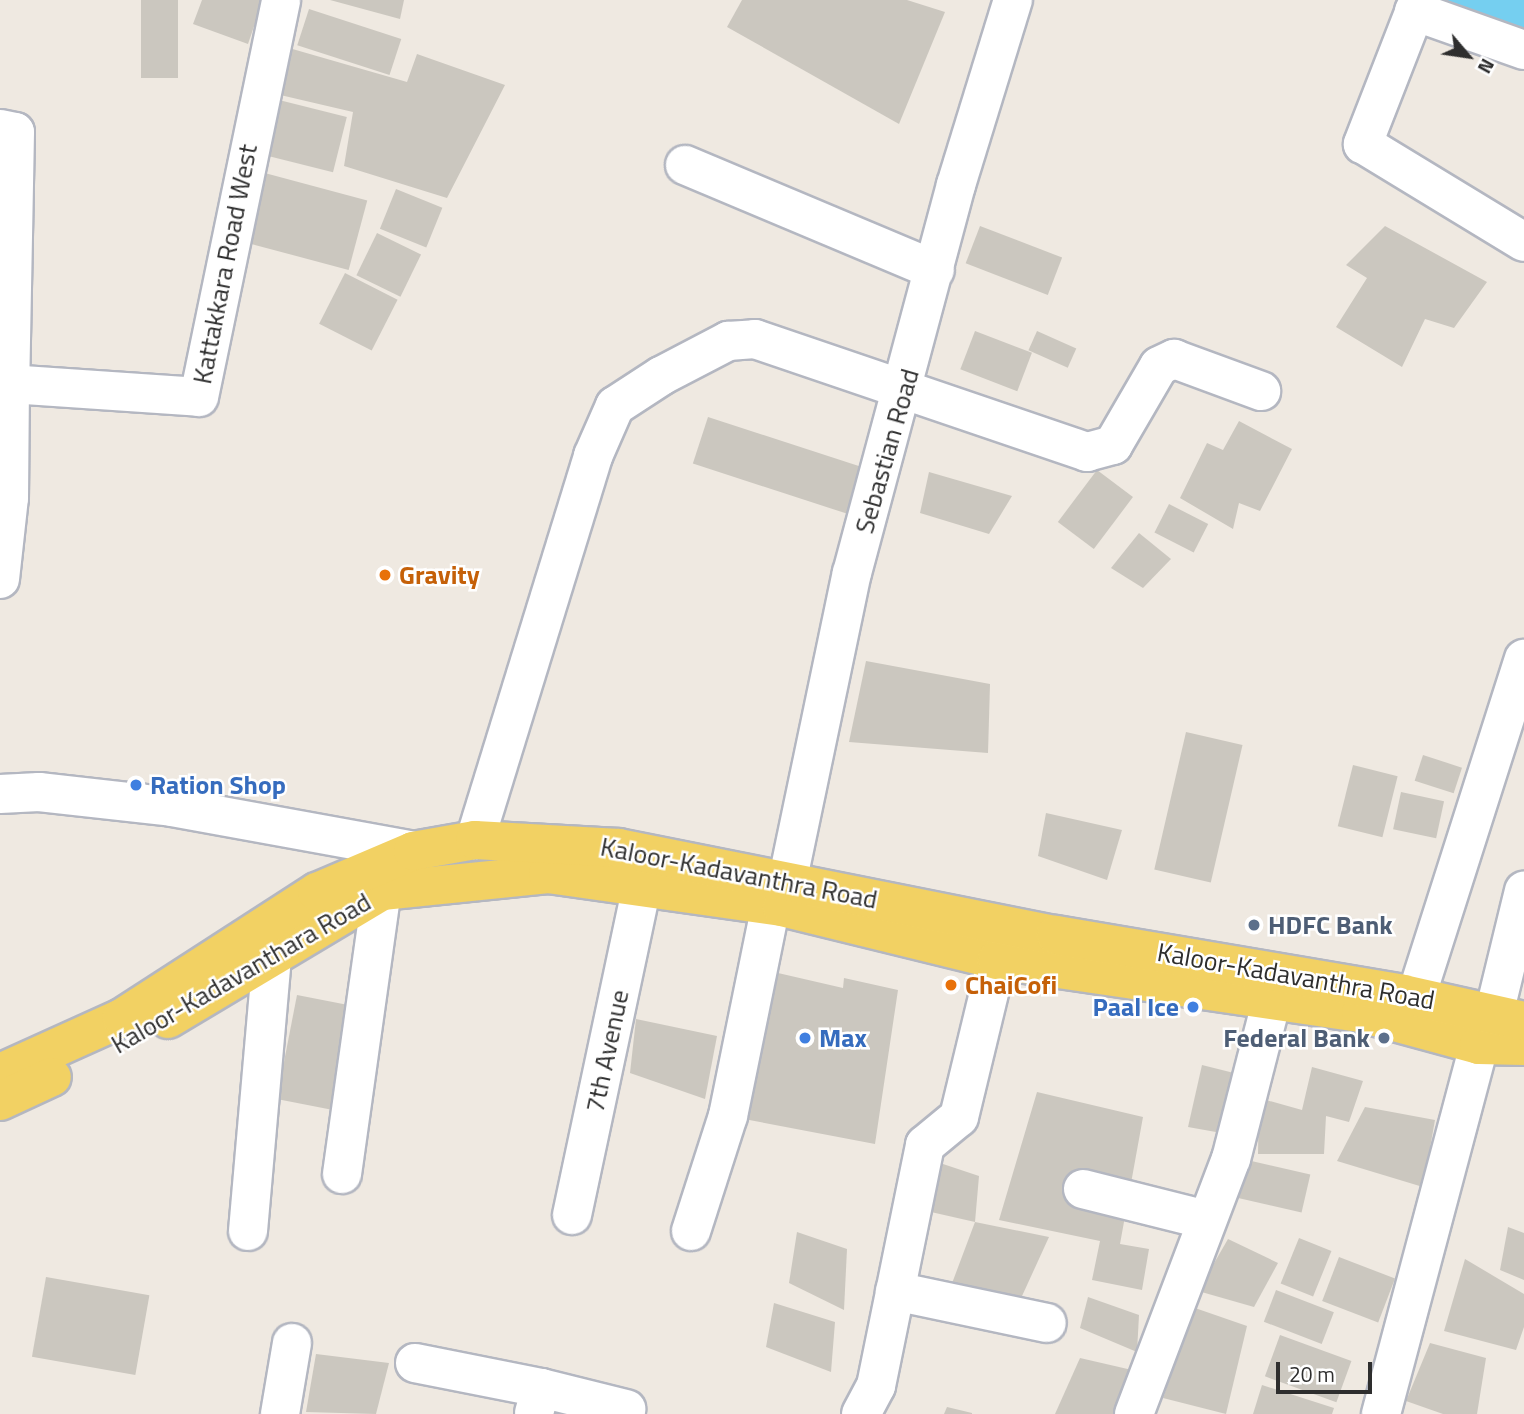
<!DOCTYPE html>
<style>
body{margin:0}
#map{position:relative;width:1524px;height:1414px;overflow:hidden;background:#efe9e1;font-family:"Titillium Web",sans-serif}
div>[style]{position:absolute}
.water>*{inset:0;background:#75cff0}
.building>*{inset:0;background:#cbc7bf;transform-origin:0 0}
.roads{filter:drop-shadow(2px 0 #b4b7c1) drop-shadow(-2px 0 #b4b7c1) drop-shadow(0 2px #b4b7c1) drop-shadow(0 -2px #b4b7c1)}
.minor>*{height:38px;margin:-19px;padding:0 19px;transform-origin:19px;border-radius:19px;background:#fff}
.major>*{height:38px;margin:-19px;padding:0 19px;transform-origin:19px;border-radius:19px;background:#f2d163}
.dots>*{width:19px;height:19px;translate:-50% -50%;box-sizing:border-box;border:4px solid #fff;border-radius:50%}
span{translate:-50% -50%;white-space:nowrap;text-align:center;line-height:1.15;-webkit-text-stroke:5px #fff;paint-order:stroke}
.street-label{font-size:26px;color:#2e2e2e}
.food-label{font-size:26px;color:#c56008;font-weight:700}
.left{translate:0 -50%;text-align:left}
.shop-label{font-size:26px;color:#366cbe;font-weight:700}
.right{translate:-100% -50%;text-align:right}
.service-label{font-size:26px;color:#4e5e75;font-weight:700}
.north{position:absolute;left:1433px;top:21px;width:70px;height:70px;-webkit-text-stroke:5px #fff;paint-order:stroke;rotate:119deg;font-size:19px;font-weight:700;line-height:28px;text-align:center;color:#2e2e2e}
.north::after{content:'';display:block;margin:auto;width:24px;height:32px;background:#2e2e2e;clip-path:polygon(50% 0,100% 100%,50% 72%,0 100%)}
.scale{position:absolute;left:1276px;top:1362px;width:96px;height:32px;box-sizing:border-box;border:4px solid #2e2e2e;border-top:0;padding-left:9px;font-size:21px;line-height:24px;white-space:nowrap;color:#2e2e2e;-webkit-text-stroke:5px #fff;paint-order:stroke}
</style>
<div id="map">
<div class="water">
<i style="clip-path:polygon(1423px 0,1524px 0,1524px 36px)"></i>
</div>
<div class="building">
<i style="left:141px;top:0;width:37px;height:78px"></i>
<i style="clip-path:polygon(202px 0,263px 0,248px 44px,193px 24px)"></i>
<i style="clip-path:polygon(330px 0,404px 0,400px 19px)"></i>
<i style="clip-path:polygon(742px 0,907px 0,945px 12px,899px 124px,727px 27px)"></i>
<i style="left:309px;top:9px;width:97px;height:38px;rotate:18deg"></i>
<i style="clip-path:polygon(289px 48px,407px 82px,417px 54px,505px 85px,447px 198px,344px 166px,353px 112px,276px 94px)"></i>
<i style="left:275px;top:99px;width:74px;height:57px;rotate:14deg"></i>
<i style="left:261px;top:172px;width:110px;height:72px;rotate:15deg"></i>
<i style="left:396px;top:189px;width:50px;height:43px;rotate:22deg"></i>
<i style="left:980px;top:226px;width:88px;height:40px;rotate:21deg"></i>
<i style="clip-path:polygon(1385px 226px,1487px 282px,1454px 328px,1425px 319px,1402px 367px,1336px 327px,1367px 278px,1346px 265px)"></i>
<i style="left:377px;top:233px;width:49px;height:47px;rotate:26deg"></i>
<i style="left:345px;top:273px;width:59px;height:57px;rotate:27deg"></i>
<i style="left:975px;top:331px;width:61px;height:41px;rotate:21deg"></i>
<i style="left:1037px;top:331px;width:43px;height:21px;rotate:24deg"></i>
<i style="left:708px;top:417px;width:169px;height:49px;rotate:18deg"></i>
<i style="clip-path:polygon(1239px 421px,1292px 449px,1260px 511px,1239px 503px,1233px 529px,1180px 498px,1207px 443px,1223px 450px)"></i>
<i style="left:1097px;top:470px;width:45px;height:65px;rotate:37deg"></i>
<i style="clip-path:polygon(929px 472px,1012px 496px,989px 534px,920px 513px)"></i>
<i style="left:1169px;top:504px;width:44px;height:32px;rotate:27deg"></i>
<i style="clip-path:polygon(1139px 533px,1171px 559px,1143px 588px,1111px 568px)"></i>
<i style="clip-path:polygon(866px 661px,990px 684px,988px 753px,849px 742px)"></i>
<i style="left:1186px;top:732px;width:58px;height:141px;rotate:13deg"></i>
<i style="left:1423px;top:755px;width:41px;height:27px;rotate:18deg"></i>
<i style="left:1353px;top:765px;width:46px;height:63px;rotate:14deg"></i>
<i style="left:1401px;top:792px;width:44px;height:38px;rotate:12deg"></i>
<i style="clip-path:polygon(1046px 813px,1122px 830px,1107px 880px,1038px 856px)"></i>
<i style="clip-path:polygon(778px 973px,843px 988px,844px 978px,898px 990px,875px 1144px,728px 1116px)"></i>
<i style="left:297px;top:995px;width:56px;height:106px;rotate:11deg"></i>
<i style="clip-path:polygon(636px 1019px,717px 1036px,705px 1099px,630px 1073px)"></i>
<i style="clip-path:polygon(1202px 1065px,1234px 1073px,1227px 1134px,1188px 1127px)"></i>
<i style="clip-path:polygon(1312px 1067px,1363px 1081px,1349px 1122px,1326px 1116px,1324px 1154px,1258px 1154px,1259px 1098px,1302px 1110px)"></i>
<i style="clip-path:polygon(1037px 1092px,1143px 1117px,1120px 1244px,1149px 1249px,1142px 1290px,1092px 1280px,1100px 1241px,999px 1220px)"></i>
<i style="clip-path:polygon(1365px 1107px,1435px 1120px,1423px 1187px,1337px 1161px)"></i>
<i style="left:1247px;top:1160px;width:65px;height:39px;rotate:13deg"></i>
<i style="clip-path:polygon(937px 1162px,979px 1176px,975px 1222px,931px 1212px)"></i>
<i style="clip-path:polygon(975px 1222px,1049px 1237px,1017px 1307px,948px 1294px)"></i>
<i style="clip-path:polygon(1508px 1227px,1524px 1233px,1524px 1280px,1500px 1270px)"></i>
<i style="clip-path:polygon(797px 1232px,847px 1249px,844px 1310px,789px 1283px)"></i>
<i style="left:1299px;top:1238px;width:35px;height:49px;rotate:22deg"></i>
<i style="clip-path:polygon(1228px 1239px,1278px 1263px,1254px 1307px,1198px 1291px)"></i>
<i style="left:1339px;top:1257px;width:60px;height:47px;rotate:21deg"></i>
<i style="clip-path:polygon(1465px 1259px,1524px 1294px,1524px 1327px,1516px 1350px,1444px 1331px)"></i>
<i style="left:46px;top:1277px;width:105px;height:81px;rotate:10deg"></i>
<i style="left:1276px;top:1290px;width:62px;height:34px;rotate:21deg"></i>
<i style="clip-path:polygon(1088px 1297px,1139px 1315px,1137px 1352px,1080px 1328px)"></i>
<i style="clip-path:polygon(774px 1303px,835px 1322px,831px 1372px,766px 1347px)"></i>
<i style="clip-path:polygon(1195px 1308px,1247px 1326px,1226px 1414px,1163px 1398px)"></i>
<i style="left:1280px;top:1335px;width:76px;height:44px;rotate:20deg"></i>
<i style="clip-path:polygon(1430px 1343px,1486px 1358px,1477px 1414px,1443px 1414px,1406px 1401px)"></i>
<i style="clip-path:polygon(316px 1354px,389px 1363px,376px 1414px,306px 1412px)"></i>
<i style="clip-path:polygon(1080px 1358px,1132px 1370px,1117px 1414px,1055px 1414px)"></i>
<i style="clip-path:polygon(1262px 1385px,1334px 1408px,1332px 1414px,1253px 1414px)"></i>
<i style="clip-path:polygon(947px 1407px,972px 1413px,972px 1414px,944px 1414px)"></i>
</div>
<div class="roads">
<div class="minor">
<i style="left:1419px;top:0;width:155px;rotate:111.3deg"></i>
<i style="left:1363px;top:144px;width:188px;rotate:31.3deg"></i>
<i style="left:1414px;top:11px;width:117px;rotate:19.5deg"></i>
<i style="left:0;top:129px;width:15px;rotate:11deg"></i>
<i style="left:15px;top:132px;width:252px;rotate:91.1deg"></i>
<i style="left:685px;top:165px;width:271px;rotate:22.8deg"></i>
<i style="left:0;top:579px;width:81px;rotate:-83.7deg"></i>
<i style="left:9px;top:498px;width:114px;rotate:-89.5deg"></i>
<i style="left:10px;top:384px;width:189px;rotate:3.9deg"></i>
<i style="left:199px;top:397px;width:405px;rotate:-78.3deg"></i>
<i style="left:0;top:794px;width:39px;rotate:-3deg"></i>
<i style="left:39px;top:792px;width:134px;rotate:6.4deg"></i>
<i style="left:172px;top:807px;width:245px;rotate:10.3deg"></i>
<i style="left:475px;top:840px;width:402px;rotate:-72.9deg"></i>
<i style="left:593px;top:456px;width:55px;rotate:-66.3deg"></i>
<i style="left:615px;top:406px;width:55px;rotate:-33.1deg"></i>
<i style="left:661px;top:376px;width:76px;rotate:-27.6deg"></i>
<i style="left:728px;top:341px;width:27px;rotate:-4deg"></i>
<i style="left:755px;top:339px;width:351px;rotate:18.8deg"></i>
<i style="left:1087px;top:452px;width:27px;rotate:-15deg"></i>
<i style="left:1113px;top:445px;width:91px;rotate:-59.8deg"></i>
<i style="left:1159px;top:366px;width:17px;rotate:-25deg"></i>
<i style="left:1174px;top:359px;width:93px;rotate:20.2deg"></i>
<i style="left:782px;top:907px;width:341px;rotate:-78.2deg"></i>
<i style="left:852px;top:573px;width:402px;rotate:-75deg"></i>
<i style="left:956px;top:185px;width:194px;rotate:-72.9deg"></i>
<i style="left:1416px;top:997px;width:355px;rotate:-72.3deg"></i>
<i style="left:1494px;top:1014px;width:127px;rotate:-76.3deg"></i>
<i style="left:342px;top:1174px;width:286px;rotate:-82deg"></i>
<i style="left:1083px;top:1189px;width:127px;rotate:14.1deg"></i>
<i style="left:572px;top:1215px;width:335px;rotate:-78deg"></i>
<i style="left:248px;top:1231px;width:273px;rotate:-85deg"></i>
<i style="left:691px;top:1231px;width:121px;rotate:-72.2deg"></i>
<i style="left:728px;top:1116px;width:215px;rotate:-78.5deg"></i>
<i style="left:895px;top:1291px;width:155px;rotate:11.9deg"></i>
<i style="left:415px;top:1363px;width:128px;rotate:11.2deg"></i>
<i style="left:534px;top:1413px;width:26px;rotate:-74deg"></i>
<i style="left:541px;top:1388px;width:88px;rotate:13.9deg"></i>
<i style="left:280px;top:1414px;width:72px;rotate:-80.4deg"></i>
<i style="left:861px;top:1414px;width:32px;rotate:-62deg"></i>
<i style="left:876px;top:1386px;width:246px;rotate:-78.5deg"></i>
<i style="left:925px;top:1145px;width:44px;rotate:-39.5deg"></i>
<i style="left:959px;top:1117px;width:162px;rotate:-76.4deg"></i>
<i style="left:1134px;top:1414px;width:273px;rotate:-69.2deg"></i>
<i style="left:1231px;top:1159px;width:165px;rotate:-75.6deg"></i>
<i style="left:1381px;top:1414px;width:382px;rotate:-75.1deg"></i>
</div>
<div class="major">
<i style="left:168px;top:1019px;width:249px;rotate:-30.9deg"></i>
<i style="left:382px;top:891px;width:167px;rotate:-5.8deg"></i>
<i style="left:548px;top:874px;width:236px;rotate:8deg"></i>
<i style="left:782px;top:907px;width:221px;rotate:13.8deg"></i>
<i style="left:997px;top:960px;width:368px;rotate:8.3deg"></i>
<i style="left:1361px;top:1013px;width:122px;rotate:15.2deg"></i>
<i style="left:1479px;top:1045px;width:45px;rotate:1.3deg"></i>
<i style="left:0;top:1073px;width:134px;rotate:-24.3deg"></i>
<i style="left:122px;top:1018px;width:232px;rotate:-32.9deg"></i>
<i style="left:317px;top:892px;width:104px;rotate:-23.1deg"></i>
<i style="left:413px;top:851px;width:63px;rotate:-10.1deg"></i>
<i style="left:475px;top:840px;width:144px;rotate:3.2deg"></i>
<i style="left:619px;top:848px;width:446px;rotate:11.3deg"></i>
<i style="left:1056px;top:935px;width:352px;rotate:9.6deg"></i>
<i style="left:1403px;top:994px;width:124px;rotate:12.6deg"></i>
<i style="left:0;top:1101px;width:57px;rotate:-24.8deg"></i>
</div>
</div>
<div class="dots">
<i style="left:385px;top:575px;background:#e8710a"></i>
<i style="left:136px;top:785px;background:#3f7fe0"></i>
<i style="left:1254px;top:925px;background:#5c6f8a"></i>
<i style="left:951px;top:985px;background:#e8710a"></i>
<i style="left:1193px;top:1007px;background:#3f7fe0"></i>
<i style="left:805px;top:1038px;background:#3f7fe0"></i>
<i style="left:1384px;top:1038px;background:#5c6f8a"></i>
</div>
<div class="street-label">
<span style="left:225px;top:264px;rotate:-79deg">Kattakkara Road West</span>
<span style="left:887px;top:451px;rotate:-74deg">Sebastian Road</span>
<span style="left:739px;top:873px;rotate:11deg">Kaloor-Kadavanthra Road</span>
<span style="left:241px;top:973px;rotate:-30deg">Kaloor-Kadavanthara Road</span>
<span style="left:1296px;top:976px;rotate:10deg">Kaloor-Kadavanthra Road</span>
<span style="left:607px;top:1051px;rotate:-78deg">7th Avenue</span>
</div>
<div class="food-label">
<span class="left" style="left:399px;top:575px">Gravity</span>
<span class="left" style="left:965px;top:985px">ChaiCofi</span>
</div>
<div class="shop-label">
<span class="left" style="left:150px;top:785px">Ration Shop</span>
<span class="right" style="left:1179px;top:1007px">Paal Ice</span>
<span class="left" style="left:819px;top:1038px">Max</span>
</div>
<div class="service-label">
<span class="left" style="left:1268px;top:925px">HDFC Bank</span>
<span class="right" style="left:1370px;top:1038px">Federal Bank</span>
</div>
<div class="north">N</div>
<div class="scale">20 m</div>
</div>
